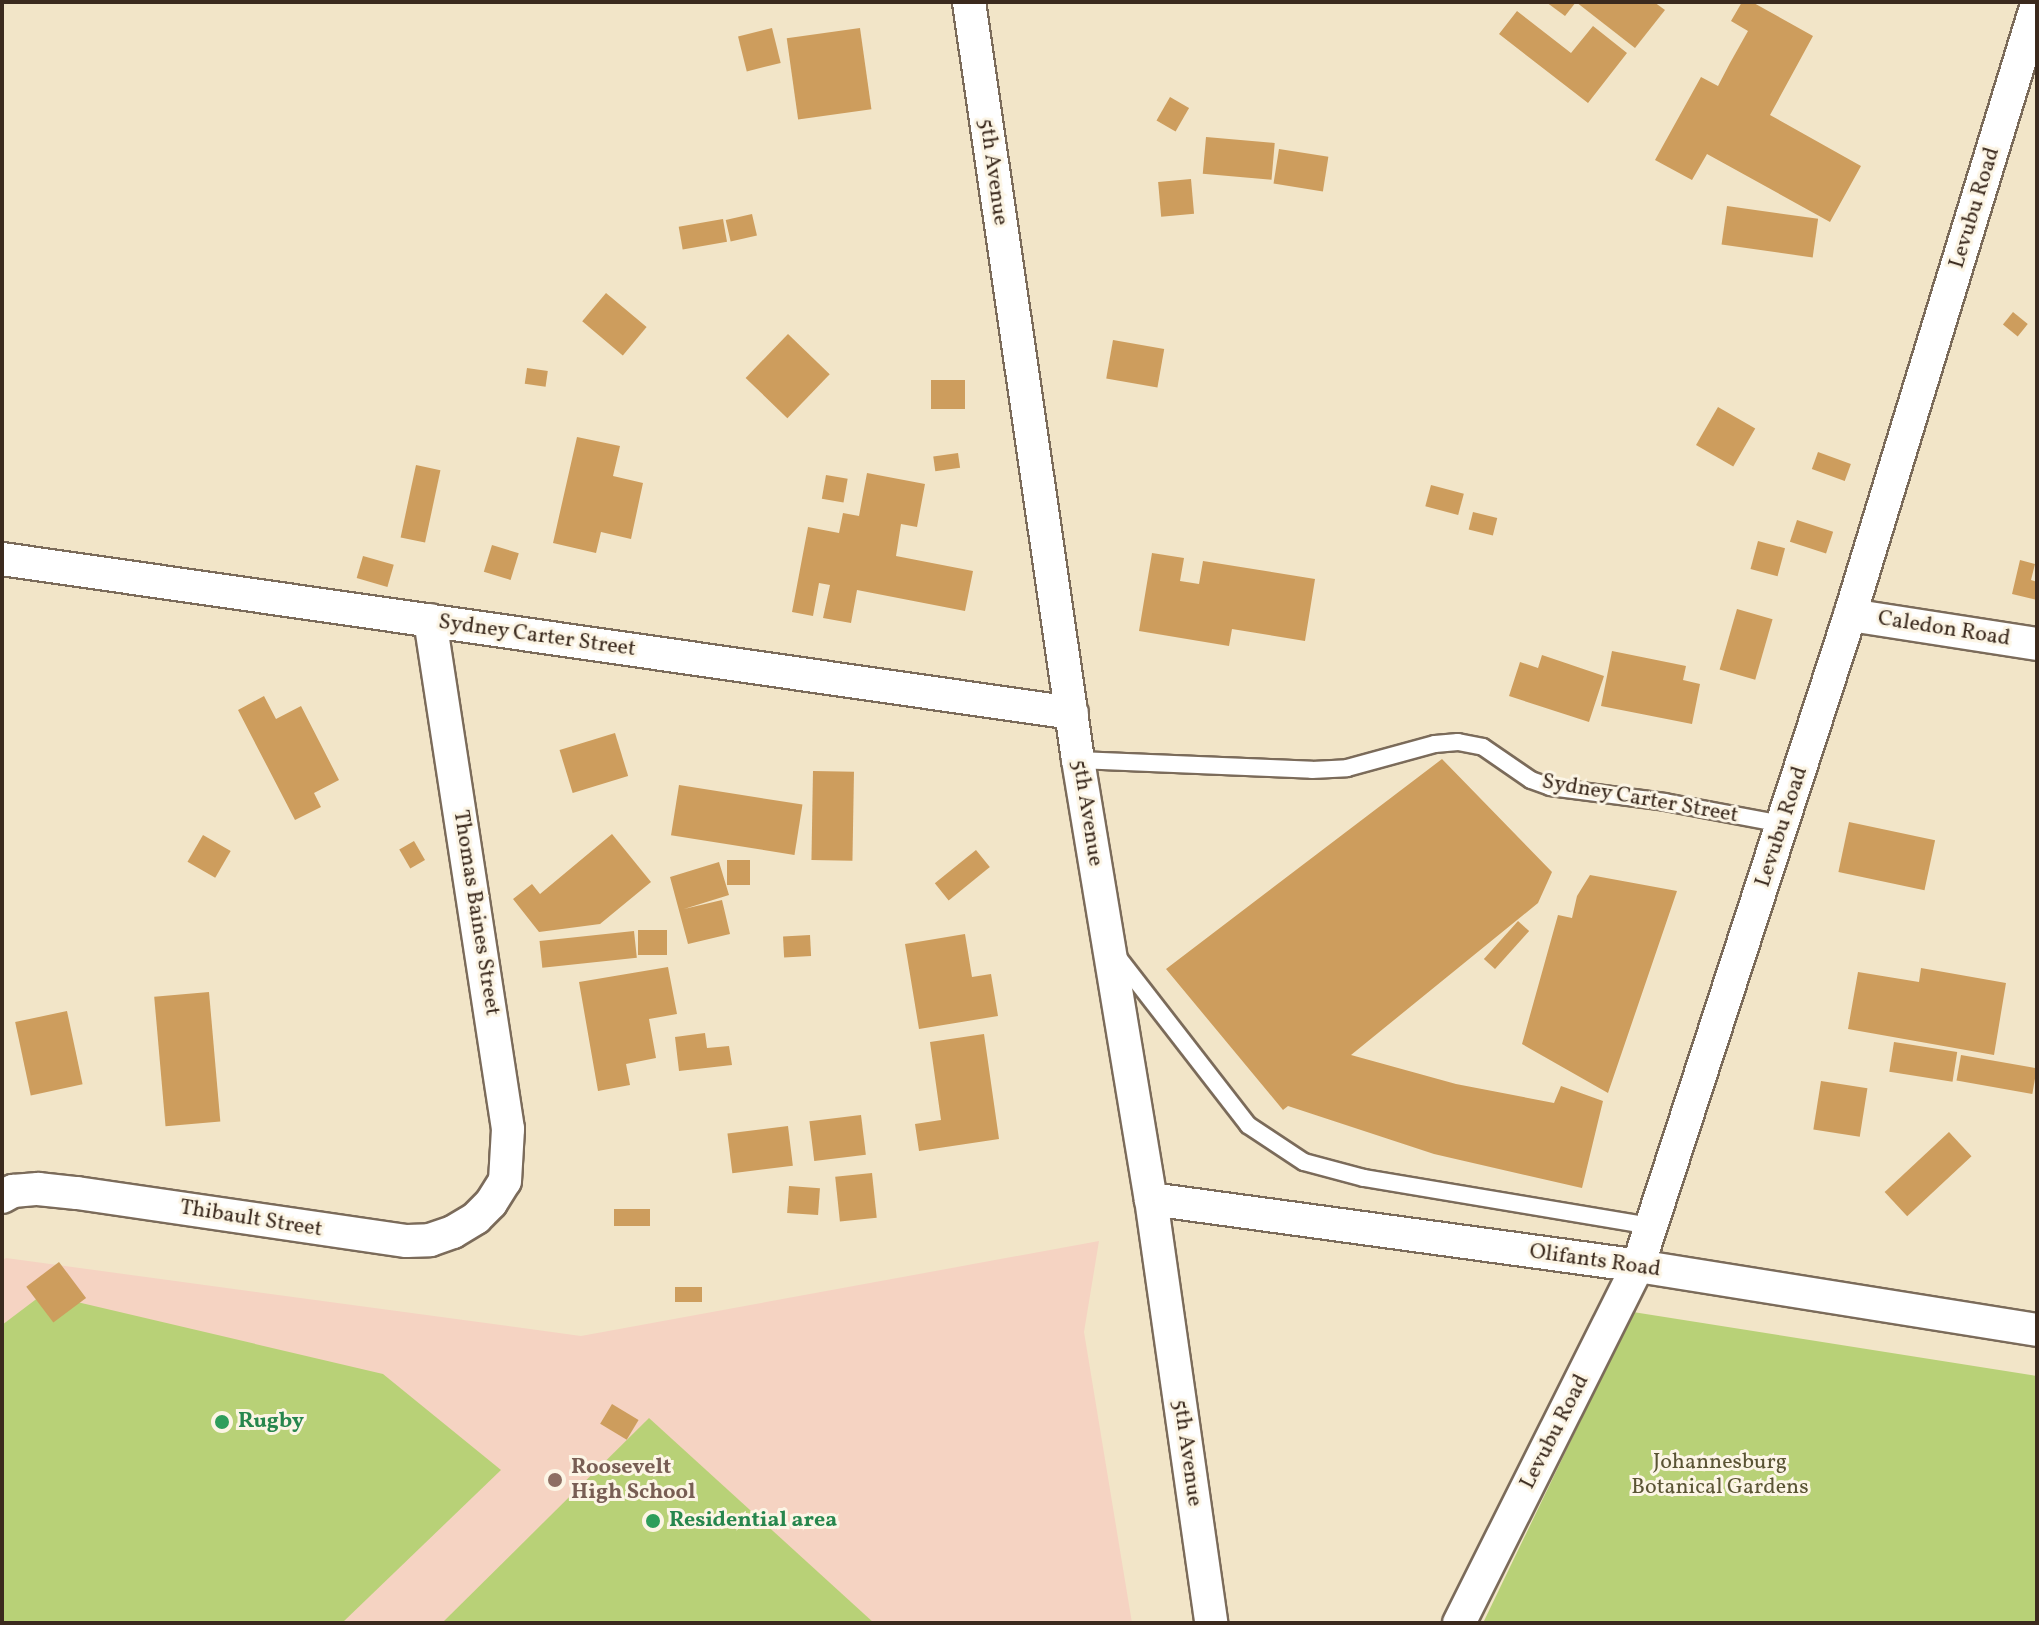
<!DOCTYPE html>
<style>
body{margin:0}
#map{position:relative;width:2039px;height:1625px;overflow:hidden;background:#f2e5c8;font-family:Vollkorn,serif}
div>[style]{position:absolute}
.built>*{inset:0;background:#f5d3c2}
.green>*{inset:0;background:#b8d177}
.building>*{inset:0;background:#cd9d5d;transform-origin:0 0}
.roads{filter:drop-shadow(2px 0 #7b6b5a) drop-shadow(-2px 0 #7b6b5a) drop-shadow(0 2px #7b6b5a) drop-shadow(0 -2px #7b6b5a)}
.service>*{height:16px;margin:-8px;padding:0 8px;transform-origin:8px;border-radius:8px;background:#fff}
.minor>*{height:32px;margin:-16px;padding:0 16px;transform-origin:16px;border-radius:16px;background:#fff}
.dots>*{width:22px;height:22px;translate:-50% -50%;box-sizing:border-box;border:4px solid #fcf5e5;border-radius:50%}
span{translate:-50% -50%;white-space:nowrap;text-align:center;line-height:1.15;-webkit-text-stroke:6px #fcf5e5;paint-order:stroke}
.street-label{font-size:22px;color:#3b2a1e}
.leisure-label{font-size:22px;color:#27864d;font-weight:700}
.left{translate:0 -50%;text-align:left}
.park-label{font-size:22px;color:#5a5434}
.education-label{font-size:22px;color:#785e54;font-weight:700}
.frame{position:absolute;inset:0;border:4px solid #3b2a1e;pointer-events:none}
</style>
<div id="map">
<div class="built">
<i style="clip-path:polygon(1099px 1241px,1084px 1332px,1132px 1623px,2px 1623px,2px 1261px,6px 1258px,581px 1336px)"></i>
</div>
<div class="green">
<i style="clip-path:polygon(43px 1294px,383px 1374px,501px 1470px,342px 1623px,2px 1623px,2px 1325px)"></i>
<i style="clip-path:polygon(1633px 1312px,2037px 1376px,2037px 1623px,1483px 1623px)"></i>
<i style="clip-path:polygon(649px 1418px,874px 1623px,442px 1623px)"></i>
</div>
<div class="building">
<i style="clip-path:polygon(1546px 2px,1576px 2px,1565px 16px)"></i>
<i style="clip-path:polygon(1576px 2px,1654px 2px,1665px 10px,1635px 48px)"></i>
<i style="clip-path:polygon(1742px 2px,1752px 2px,1813px 36px,1770px 115px,1861px 166px,1830px 222px,1707px 154px,1692px 180px,1655px 160px,1701px 77px,1718px 86px,1730px 63px,1748px 31px,1731px 21px)"></i>
<i style="clip-path:polygon(1517px 11px,1571px 53px,1593px 26px,1627px 53px,1588px 103px,1499px 34px)"></i>
<i style="left:772px;top:28px;width:36px;height:35px;rotate:76deg"></i>
<i style="left:860px;top:28px;width:82px;height:74px;rotate:82deg"></i>
<i style="left:1170px;top:97px;width:22px;height:27px;rotate:30deg"></i>
<i style="left:1206px;top:137px;width:69px;height:37px;rotate:5deg"></i>
<i style="left:1279px;top:149px;width:50px;height:35px;rotate:9deg"></i>
<i style="left:1191px;top:179px;width:35px;height:33px;rotate:85deg"></i>
<i style="left:1727px;top:206px;width:92px;height:39px;rotate:8deg"></i>
<i style="left:752px;top:214px;width:22px;height:27px;rotate:77deg"></i>
<i style="left:723px;top:219px;width:23px;height:45px;rotate:80deg"></i>
<i style="left:606px;top:293px;width:53px;height:37px;rotate:40deg"></i>
<i style="left:2013px;top:312px;width:19px;height:16px;rotate:39deg"></i>
<i style="left:788px;top:334px;width:58px;height:61px;rotate:44deg"></i>
<i style="left:1113px;top:340px;width:52px;height:39px;rotate:10deg"></i>
<i style="left:527px;top:368px;width:21px;height:16px;rotate:8deg"></i>
<i style="left:965px;top:380px;width:29px;height:34px;rotate:90deg"></i>
<i style="left:1718px;top:407px;width:43px;height:44px;rotate:30deg"></i>
<i style="clip-path:polygon(577px 437px,620px 446px,613px 476px,643px 483px,631px 539px,601px 532px,596px 553px,553px 543px)"></i>
<i style="left:1818px;top:452px;width:35px;height:18px;rotate:20deg"></i>
<i style="left:958px;top:453px;width:15px;height:25px;rotate:82deg"></i>
<i style="left:416px;top:465px;width:25px;height:74px;rotate:12deg"></i>
<i style="clip-path:polygon(867px 473px,925px 484px,917px 527px,901px 524px,896px 556px,973px 571px,965px 611px,857px 590px,851px 623px,823px 618px,830px 585px,819px 583px,813px 616px,792px 612px,808px 527px,839px 533px,843px 513px,859px 516px)"></i>
<i style="left:826px;top:475px;width:22px;height:24px;rotate:10deg"></i>
<i style="left:1431px;top:485px;width:34px;height:22px;rotate:15deg"></i>
<i style="left:1473px;top:512px;width:25px;height:18px;rotate:14deg"></i>
<i style="left:1797px;top:520px;width:38px;height:23px;rotate:18deg"></i>
<i style="left:1758px;top:541px;width:28px;height:29px;rotate:15deg"></i>
<i style="left:492px;top:545px;width:28px;height:28px;rotate:17deg"></i>
<i style="clip-path:polygon(1152px 553px,1184px 558px,1180px 581px,1199px 584px,1203px 561px,1315px 579px,1305px 641px,1232px 629px,1229px 646px,1139px 631px)"></i>
<i style="left:363px;top:556px;width:32px;height:23px;rotate:16deg"></i>
<i style="clip-path:polygon(2020px 560px,2035px 564px,2031px 580px,2037px 582px,2037px 600px,2012px 594px)"></i>
<i style="left:1737px;top:609px;width:37px;height:63px;rotate:16deg"></i>
<i style="clip-path:polygon(1612px 651px,1686px 666px,1683px 680px,1700px 684px,1692px 724px,1601px 706px)"></i>
<i style="clip-path:polygon(1542px 655px,1604px 676px,1589px 722px,1509px 696px,1520px 662px,1538px 668px)"></i>
<i style="clip-path:polygon(264px 696px,276px 719px,301px 706px,339px 780px,314px 793px,321px 807px,295px 820px,238px 710px)"></i>
<i style="left:615px;top:733px;width:45px;height:58px;rotate:73deg"></i>
<i style="clip-path:polygon(1442px 759px,1552px 872px,1538px 903px,1351px 1055px,1456px 1084px,1554px 1103px,1561px 1086px,1603px 1101px,1582px 1188px,1434px 1154px,1288px 1106px,1283px 1110px,1166px 969px)"></i>
<i style="left:813px;top:771px;width:41px;height:89px;rotate:1deg"></i>
<i style="left:679px;top:785px;width:125px;height:51px;rotate:9deg"></i>
<i style="left:1849px;top:822px;width:88px;height:51px;rotate:12deg"></i>
<i style="clip-path:polygon(612px 834px,651px 882px,600px 924px,539px 932px,513px 899px,532px 884px,540px 894px)"></i>
<i style="left:203px;top:835px;width:32px;height:31px;rotate:30deg"></i>
<i style="left:414px;top:841px;width:22px;height:17px;rotate:60deg"></i>
<i style="left:976px;top:850px;width:22px;height:53px;rotate:51deg"></i>
<i style="left:727px;top:860px;width:23px;height:25px"></i>
<i style="clip-path:polygon(719px 862px,729px 895px,684px 909px,722px 900px,730px 934px,688px 944px,670px 877px)"></i>
<i style="clip-path:polygon(1590px 875px,1677px 891px,1608px 1093px,1522px 1044px,1558px 915px,1572px 918px,1577px 896px)"></i>
<i style="left:1518px;top:921px;width:15px;height:51px;rotate:42deg"></i>
<i style="left:638px;top:930px;width:29px;height:25px"></i>
<i style="left:634px;top:931px;width:27px;height:95px;rotate:84deg"></i>
<i style="clip-path:polygon(965px 934px,972px 977px,991px 974px,998px 1016px,919px 1029px,905px 944px)"></i>
<i style="left:810px;top:935px;width:21px;height:27px;rotate:87deg"></i>
<i style="clip-path:polygon(668px 967px,677px 1014px,649px 1019px,656px 1058px,626px 1064px,630px 1085px,598px 1091px,579px 982px)"></i>
<i style="clip-path:polygon(1921px 968px,2006px 983px,1994px 1055px,1848px 1029px,1858px 972px,1919px 982px)"></i>
<i style="left:209px;top:992px;width:130px;height:55px;rotate:85deg"></i>
<i style="left:67px;top:1011px;width:75px;height:53px;rotate:78deg"></i>
<i style="clip-path:polygon(705px 1033px,707px 1048px,729px 1046px,732px 1065px,679px 1071px,675px 1037px)"></i>
<i style="clip-path:polygon(984px 1034px,999px 1139px,919px 1151px,915px 1124px,941px 1120px,930px 1042px)"></i>
<i style="left:1894px;top:1042px;width:64px;height:30px;rotate:9deg"></i>
<i style="left:1961px;top:1055px;width:77px;height:26px;rotate:10deg"></i>
<i style="left:1821px;top:1081px;width:47px;height:49px;rotate:9deg"></i>
<i style="left:861px;top:1115px;width:40px;height:52px;rotate:83deg"></i>
<i style="left:788px;top:1126px;width:40px;height:61px;rotate:83deg"></i>
<i style="left:1949px;top:1132px;width:33px;height:88px;rotate:47deg"></i>
<i style="left:872px;top:1173px;width:45px;height:37px;rotate:84deg"></i>
<i style="left:789px;top:1186px;width:31px;height:27px;rotate:4deg"></i>
<i style="left:650px;top:1209px;width:17px;height:36px;rotate:90deg"></i>
<i style="left:59px;top:1262px;width:45px;height:41px;rotate:53deg"></i>
<i style="left:675px;top:1287px;width:27px;height:15px"></i>
<i style="left:612px;top:1404px;width:31px;height:23px;rotate:31deg"></i>
</div>
<div class="roads">
<div class="service">
<i style="left:1078px;top:760px;width:234px;rotate:2.4deg"></i>
<i style="left:1312px;top:770px;width:35px;rotate:-3deg"></i>
<i style="left:1347px;top:768px;width:91px;rotate:-15.3deg"></i>
<i style="left:1435px;top:744px;width:23px;rotate:-5deg"></i>
<i style="left:1458px;top:742px;width:25px;rotate:11deg"></i>
<i style="left:1483px;top:747px;width:58px;rotate:34.5deg"></i>
<i style="left:1531px;top:780px;width:20px;rotate:20deg"></i>
<i style="left:1550px;top:787px;width:116px;rotate:7.4deg"></i>
<i style="left:1665px;top:802px;width:120px;rotate:10.6deg"></i>
<i style="left:1117px;top:956px;width:214px;rotate:52.2deg"></i>
<i style="left:1248px;top:1125px;width:67px;rotate:33.5deg"></i>
<i style="left:1304px;top:1162px;width:62px;rotate:14.9deg"></i>
<i style="left:1364px;top:1178px;width:291px;rotate:9.5deg"></i>
</div>
<div class="minor">
<i style="left:969px;top:2px;width:766px;rotate:81.82deg"></i>
<i style="left:1078px;top:760px;width:445px;rotate:80.6deg"></i>
<i style="left:1151px;top:1199px;width:428px;rotate:81.9deg"></i>
<i style="left:2px;top:559px;width:1081px;rotate:8.19deg"></i>
<i style="left:1850px;top:615px;width:189px;rotate:8.8deg"></i>
<i style="left:2px;top:1197px;width:13px;rotate:-29deg"></i>
<i style="left:13px;top:1191px;width:25px;rotate:-5deg"></i>
<i style="left:38px;top:1189px;width:39px;rotate:6deg"></i>
<i style="left:77px;top:1193px;width:333px;rotate:8.3deg"></i>
<i style="left:407px;top:1241px;width:23px;rotate:-2deg"></i>
<i style="left:430px;top:1240px;width:24px;rotate:-19deg"></i>
<i style="left:453px;top:1232px;width:27px;rotate:-31deg"></i>
<i style="left:476px;top:1218px;width:21px;rotate:-45deg"></i>
<i style="left:491px;top:1203px;width:26px;rotate:-58deg"></i>
<i style="left:505px;top:1181px;width:52px;rotate:-86.7deg"></i>
<i style="left:508px;top:1129px;width:515px;rotate:-98.71deg"></i>
<i style="left:1151px;top:1199px;width:492px;rotate:7.8deg"></i>
<i style="left:1638px;top:1266px;width:404px;rotate:9.1deg"></i>
<i style="left:1459px;top:1623px;width:399px;rotate:-63.4deg"></i>
<i style="left:1638px;top:1266px;width:685px;rotate:-71.96deg"></i>
<i style="left:1850px;top:615px;width:639px;rotate:-72.98deg"></i>
</div>
</div>
<div class="dots">
<i style="left:222px;top:1422px;background:#2e9e5b"></i>
<i style="left:555px;top:1480px;background:#8d6e63"></i>
<i style="left:653px;top:1521px;background:#2e9e5b"></i>
</div>
<div class="street-label">
<span style="left:993px;top:172px;rotate:82deg">5th Avenue</span>
<span style="left:1975px;top:208px;rotate:-73deg">Levubu Road</span>
<span style="left:1944px;top:629px;rotate:9deg">Caledon Road</span>
<span style="left:537px;top:636px;rotate:8deg">Sydney Carter Street</span>
<span style="left:1640px;top:799px;rotate:10deg">Sydney Carter Street</span>
<span style="left:1087px;top:813px;rotate:81deg">5th Avenue</span>
<span style="left:1782px;top:827px;rotate:-72deg">Levubu Road</span>
<span style="left:476px;top:913px;rotate:81deg">Thomas Baines Street</span>
<span style="left:251px;top:1219px;rotate:9deg">Thibault Street</span>
<span style="left:1595px;top:1261px;rotate:8deg">Olifants Road</span>
<span style="left:1555px;top:1432px;rotate:-63deg">Levubu Road</span>
<span style="left:1187px;top:1453px;rotate:82deg">5th Avenue</span>
</div>
<div class="leisure-label">
<span class="left" style="left:238px;top:1422px">Rugby</span>
<span class="left" style="left:669px;top:1521px">Residential area</span>
</div>
<div class="park-label">
<span style="left:1720px;top:1475px">Johannesburg<br>Botanical Gardens</span>
</div>
<div class="education-label">
<span class="left" style="left:571px;top:1480px">Roosevelt<br>High School</span>
</div>
<div class="frame"></div>
</div>
